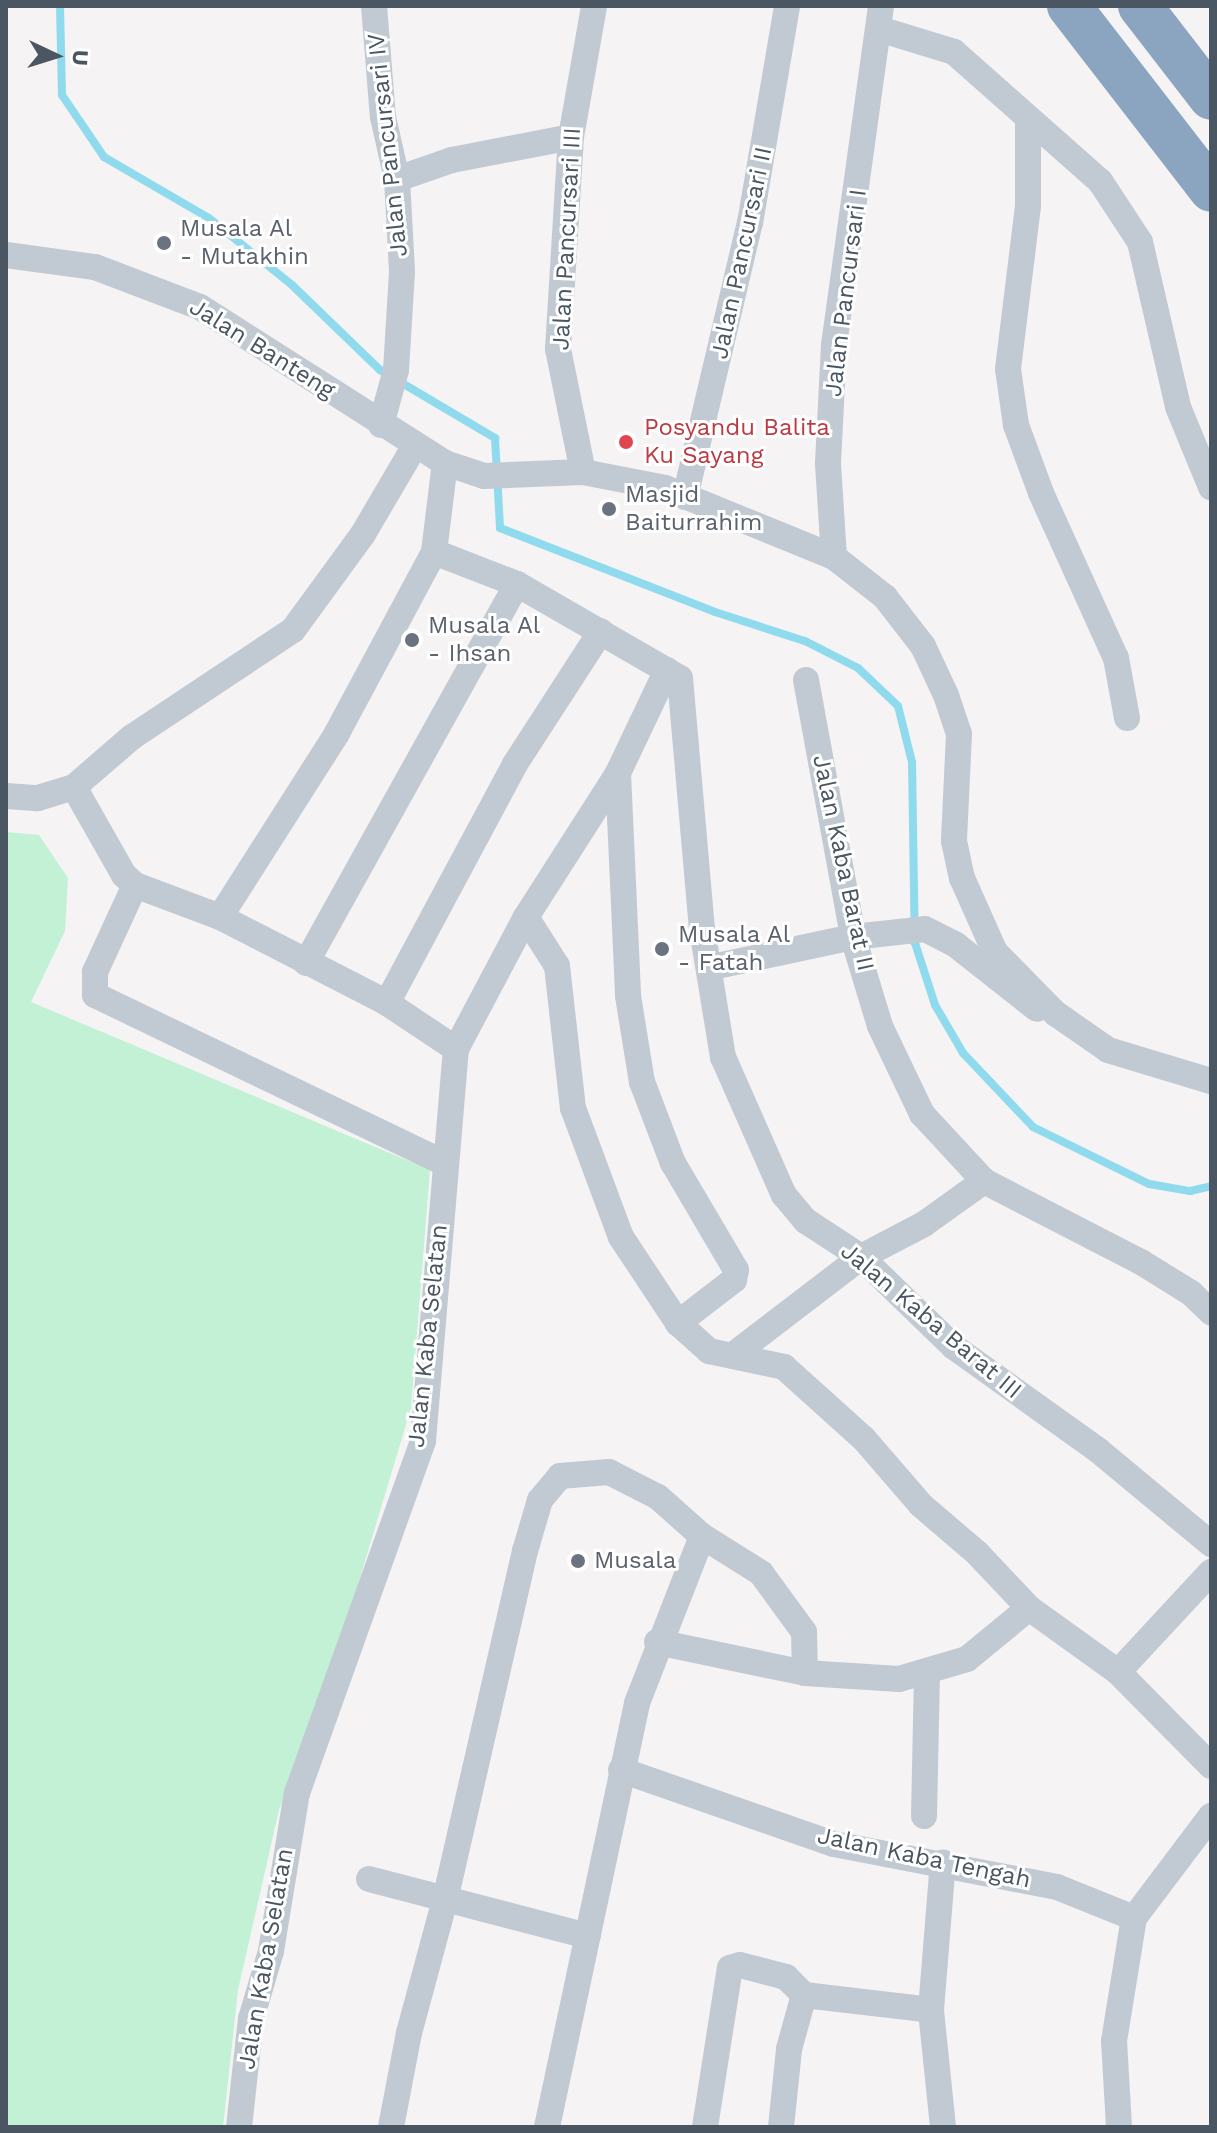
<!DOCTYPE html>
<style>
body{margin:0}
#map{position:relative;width:1217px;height:2133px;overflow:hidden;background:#f5f3f3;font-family:"Work Sans",sans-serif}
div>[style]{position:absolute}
.green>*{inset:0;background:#c3f1d5}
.stream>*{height:8px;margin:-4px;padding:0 4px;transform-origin:4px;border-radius:4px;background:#90daee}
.minor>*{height:26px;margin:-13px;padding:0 13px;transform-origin:13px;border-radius:13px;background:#c1cad2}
.motorway>*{height:44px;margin:-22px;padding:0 22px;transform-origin:22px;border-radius:22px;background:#8ba5c1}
.dots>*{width:22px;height:22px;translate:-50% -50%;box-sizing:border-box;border:4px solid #fff;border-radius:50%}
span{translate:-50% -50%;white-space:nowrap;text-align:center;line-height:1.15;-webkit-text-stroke:6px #fff;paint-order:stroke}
.street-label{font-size:24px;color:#4a5661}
.worship-label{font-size:24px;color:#5b616d}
.left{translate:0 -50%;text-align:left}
.health-label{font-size:24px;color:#be3a42}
.frame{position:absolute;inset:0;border:8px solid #4a5661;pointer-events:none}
.north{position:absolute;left:16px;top:16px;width:80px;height:80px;-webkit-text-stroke:6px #fff;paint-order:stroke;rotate:94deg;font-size:22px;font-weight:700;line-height:32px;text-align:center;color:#4a5661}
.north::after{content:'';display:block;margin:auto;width:28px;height:36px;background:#4a5661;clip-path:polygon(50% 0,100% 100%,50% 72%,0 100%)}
</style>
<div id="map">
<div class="green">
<i style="clip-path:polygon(6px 832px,39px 835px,68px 878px,65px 931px,31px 1002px,430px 1170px,411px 1408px,329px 1681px,279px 1810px,238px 1990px,223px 2127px,6px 2127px)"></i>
</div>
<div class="stream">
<i style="left:60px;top:6px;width:89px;rotate:88.7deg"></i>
<i style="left:62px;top:95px;width:75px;rotate:55.9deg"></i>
<i style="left:104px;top:157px;width:121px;rotate:30.2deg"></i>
<i style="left:209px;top:218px;width:107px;rotate:38.9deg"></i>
<i style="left:292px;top:285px;width:122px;rotate:44deg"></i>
<i style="left:380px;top:370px;width:134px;rotate:30.6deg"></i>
<i style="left:495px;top:438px;width:90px;rotate:86.8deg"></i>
<i style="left:500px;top:528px;width:231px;rotate:21.3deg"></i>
<i style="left:715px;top:612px;width:95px;rotate:17.9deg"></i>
<i style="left:805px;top:641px;width:59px;rotate:27deg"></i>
<i style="left:858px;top:668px;width:55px;rotate:43.5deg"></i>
<i style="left:898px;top:706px;width:58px;rotate:76deg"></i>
<i style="left:912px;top:762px;width:181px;rotate:89.1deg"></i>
<i style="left:915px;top:943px;width:65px;rotate:72.1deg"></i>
<i style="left:935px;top:1005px;width:56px;rotate:59.7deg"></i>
<i style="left:963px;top:1053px;width:102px;rotate:46.6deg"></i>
<i style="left:1033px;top:1127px;width:129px;rotate:26.2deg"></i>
<i style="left:1149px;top:1184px;width:42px;rotate:9.7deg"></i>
<i style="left:1190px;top:1191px;width:22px;rotate:-13deg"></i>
</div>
<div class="minor">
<i style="left:374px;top:6px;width:111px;rotate:85.4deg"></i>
<i style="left:383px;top:117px;width:64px;rotate:77.3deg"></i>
<i style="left:397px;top:179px;width:93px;rotate:86.9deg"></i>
<i style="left:402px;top:272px;width:98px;rotate:93.5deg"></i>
<i style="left:396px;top:370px;width:57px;rotate:105.3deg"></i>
<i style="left:879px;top:29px;width:78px;rotate:17deg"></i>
<i style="left:954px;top:52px;width:195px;rotate:41.5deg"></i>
<i style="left:1100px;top:181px;width:73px;rotate:56.7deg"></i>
<i style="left:1140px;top:242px;width:169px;rotate:77deg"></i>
<i style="left:1178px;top:407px;width:87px;rotate:67.6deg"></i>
<i style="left:1028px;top:121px;width:85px;rotate:90deg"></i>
<i style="left:1028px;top:206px;width:164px;rotate:97deg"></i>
<i style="left:1008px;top:369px;width:57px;rotate:81.9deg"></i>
<i style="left:1016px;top:425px;width:72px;rotate:69.8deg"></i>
<i style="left:1041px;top:493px;width:181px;rotate:65.6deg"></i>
<i style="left:1116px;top:658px;width:61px;rotate:79.6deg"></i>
<i style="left:397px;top:179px;width:58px;rotate:-19.1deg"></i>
<i style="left:452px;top:160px;width:121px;rotate:-10.9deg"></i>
<i style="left:6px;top:255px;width:90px;rotate:7.7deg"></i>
<i style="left:95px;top:267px;width:112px;rotate:20.9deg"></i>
<i style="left:200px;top:307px;width:290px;rotate:32.5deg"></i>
<i style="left:445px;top:463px;width:41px;rotate:18.4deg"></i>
<i style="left:484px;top:476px;width:99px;rotate:-2.3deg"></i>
<i style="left:583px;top:472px;width:84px;rotate:11deg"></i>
<i style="left:665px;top:488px;width:183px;rotate:22.2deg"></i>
<i style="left:834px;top:557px;width:65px;rotate:38.1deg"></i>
<i style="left:885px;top:597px;width:62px;rotate:52.2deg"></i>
<i style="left:923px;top:646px;width:54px;rotate:64.9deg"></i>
<i style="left:946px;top:695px;width:41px;rotate:71.6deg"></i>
<i style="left:959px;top:734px;width:107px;rotate:92.7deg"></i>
<i style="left:954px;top:841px;width:38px;rotate:78deg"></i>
<i style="left:962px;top:878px;width:81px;rotate:66deg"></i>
<i style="left:995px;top:952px;width:86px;rotate:45.5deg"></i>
<i style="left:1055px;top:1013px;width:65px;rotate:34.9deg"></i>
<i style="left:1108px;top:1050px;width:108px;rotate:16.8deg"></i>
<i style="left:583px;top:472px;width:126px;rotate:-101.5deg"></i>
<i style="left:558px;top:349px;width:212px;rotate:-86.5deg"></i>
<i style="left:571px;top:137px;width:133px;rotate:-80deg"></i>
<i style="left:685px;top:497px;width:282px;rotate:-76.7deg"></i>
<i style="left:750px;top:223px;width:220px;rotate:-80.3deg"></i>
<i style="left:434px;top:552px;width:89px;rotate:21.1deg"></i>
<i style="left:517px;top:584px;width:188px;rotate:30deg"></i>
<i style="left:680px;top:678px;width:252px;rotate:85deg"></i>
<i style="left:702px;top:929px;width:130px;rotate:80.7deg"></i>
<i style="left:723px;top:1057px;width:151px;rotate:66.2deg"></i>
<i style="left:784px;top:1195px;width:34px;rotate:50deg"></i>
<i style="left:806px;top:1221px;width:66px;rotate:33.2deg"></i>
<i style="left:861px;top:1257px;width:129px;rotate:44.1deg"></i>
<i style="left:954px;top:1347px;width:178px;rotate:35.6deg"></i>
<i style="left:1099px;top:1451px;width:146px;rotate:39.7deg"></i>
<i style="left:834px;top:557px;width:94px;rotate:-93.7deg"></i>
<i style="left:828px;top:463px;width:118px;rotate:-87.1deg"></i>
<i style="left:834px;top:345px;width:342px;rotate:-82.1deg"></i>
<i style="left:806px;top:680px;width:261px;rotate:79.6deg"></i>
<i style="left:853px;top:937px;width:93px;rotate:73.1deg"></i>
<i style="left:880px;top:1026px;width:98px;rotate:64.5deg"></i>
<i style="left:922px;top:1114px;width:91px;rotate:47.2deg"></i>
<i style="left:984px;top:1181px;width:177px;rotate:27.3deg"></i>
<i style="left:1141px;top:1262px;width:59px;rotate:31.8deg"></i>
<i style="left:1191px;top:1293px;width:28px;rotate:44deg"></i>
<i style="left:618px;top:773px;width:223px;rotate:87.4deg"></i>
<i style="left:628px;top:996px;width:87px;rotate:80.8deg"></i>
<i style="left:642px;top:1082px;width:87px;rotate:69.1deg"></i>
<i style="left:673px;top:1163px;width:124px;rotate:59.5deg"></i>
<i style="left:736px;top:1270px;width:10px;rotate:101deg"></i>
<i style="left:734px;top:1280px;width:71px;rotate:142.5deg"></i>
<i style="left:74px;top:787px;width:101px;rotate:60.4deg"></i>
<i style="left:124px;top:875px;width:15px;rotate:42deg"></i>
<i style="left:135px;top:885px;width:91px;rotate:20.6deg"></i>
<i style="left:220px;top:917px;width:188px;rotate:27.2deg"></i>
<i style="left:387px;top:1003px;width:83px;rotate:33.7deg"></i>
<i style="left:6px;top:796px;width:32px;rotate:4deg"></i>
<i style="left:38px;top:798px;width:38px;rotate:-17deg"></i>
<i style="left:74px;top:787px;width:77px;rotate:-40.8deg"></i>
<i style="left:132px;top:737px;width:193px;rotate:-33.6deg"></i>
<i style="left:293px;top:630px;width:119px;rotate:-53.9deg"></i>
<i style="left:363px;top:534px;width:101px;rotate:-59.6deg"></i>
<i style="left:135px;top:885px;width:96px;rotate:114.7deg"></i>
<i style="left:95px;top:972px;width:23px;rotate:90deg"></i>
<i style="left:95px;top:995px;width:387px;rotate:25.7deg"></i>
<i style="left:220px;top:917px;width:218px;rotate:-57.5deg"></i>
<i style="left:337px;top:733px;width:205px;rotate:-61.8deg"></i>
<i style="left:434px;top:552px;width:90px;rotate:-83deg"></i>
<i style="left:526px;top:917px;width:58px;rotate:57.7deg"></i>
<i style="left:557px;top:966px;width:143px;rotate:83.6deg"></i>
<i style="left:573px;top:1108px;width:138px;rotate:69.6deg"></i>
<i style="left:621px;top:1237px;width:103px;rotate:56.5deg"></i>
<i style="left:678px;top:1323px;width:42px;rotate:42.1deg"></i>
<i style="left:709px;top:1351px;width:77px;rotate:12deg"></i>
<i style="left:784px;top:1367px;width:108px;rotate:42deg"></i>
<i style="left:864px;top:1439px;width:87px;rotate:49.2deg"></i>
<i style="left:921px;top:1505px;width:74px;rotate:40.6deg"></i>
<i style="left:977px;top:1553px;width:76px;rotate:46.6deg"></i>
<i style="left:1029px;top:1608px;width:110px;rotate:35.7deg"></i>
<i style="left:1118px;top:1672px;width:132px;rotate:45.3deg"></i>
<i style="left:306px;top:963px;width:434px;rotate:-60.9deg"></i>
<i style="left:712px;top:967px;width:144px;rotate:-12deg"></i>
<i style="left:853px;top:937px;width:72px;rotate:-6.3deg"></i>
<i style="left:925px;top:929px;width:35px;rotate:27deg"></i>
<i style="left:956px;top:945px;width:103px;rotate:38.3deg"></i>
<i style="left:387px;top:1003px;width:271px;rotate:-61.8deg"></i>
<i style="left:515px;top:764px;width:158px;rotate:-57.1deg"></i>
<i style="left:733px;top:1355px;width:161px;rotate:-37.4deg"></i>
<i style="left:861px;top:1257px;width:71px;rotate:-27.6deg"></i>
<i style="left:924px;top:1224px;width:74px;rotate:-35.6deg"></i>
<i style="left:657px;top:1642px;width:151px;rotate:11.8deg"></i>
<i style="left:805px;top:1673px;width:94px;rotate:3.7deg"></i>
<i style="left:899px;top:1679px;width:71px;rotate:-16.4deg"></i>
<i style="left:967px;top:1659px;width:80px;rotate:-39.4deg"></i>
<i style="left:1118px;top:1672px;width:137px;rotate:-47.1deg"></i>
<i style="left:621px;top:1770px;width:225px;rotate:19.2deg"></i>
<i style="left:834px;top:1844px;width:227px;rotate:10.9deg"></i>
<i style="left:1057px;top:1887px;width:83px;rotate:21.9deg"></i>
<i style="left:924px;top:1816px;width:142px;rotate:-88.8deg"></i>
<i style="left:369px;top:1879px;width:226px;rotate:14.6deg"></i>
<i style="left:804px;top:1995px;width:128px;rotate:6.7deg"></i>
<i style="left:239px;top:2127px;width:109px;rotate:-83.7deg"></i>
<i style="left:251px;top:2019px;width:71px;rotate:-73.6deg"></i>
<i style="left:271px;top:1951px;width:160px;rotate:-80.7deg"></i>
<i style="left:297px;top:1793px;width:374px;rotate:-70.3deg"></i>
<i style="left:423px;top:1441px;width:393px;rotate:-85.2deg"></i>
<i style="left:456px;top:1049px;width:149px;rotate:-62.1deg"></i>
<i style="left:526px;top:917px;width:171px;rotate:-57.4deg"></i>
<i style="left:618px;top:773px;width:114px;rotate:-64.6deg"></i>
<i style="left:391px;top:2127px;width:96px;rotate:-79.2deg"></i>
<i style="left:409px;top:2033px;width:138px;rotate:-74.9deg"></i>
<i style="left:445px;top:1900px;width:358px;rotate:-77.1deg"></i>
<i style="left:525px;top:1551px;width:53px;rotate:-73.6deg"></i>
<i style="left:540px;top:1500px;width:31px;rotate:-50deg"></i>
<i style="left:560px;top:1476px;width:49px;rotate:-4.7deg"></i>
<i style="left:609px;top:1472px;width:55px;rotate:27deg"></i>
<i style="left:658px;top:1497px;width:59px;rotate:41.6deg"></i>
<i style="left:702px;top:1536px;width:70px;rotate:32.1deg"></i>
<i style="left:761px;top:1573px;width:73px;rotate:53.9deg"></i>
<i style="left:804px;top:1632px;width:41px;rotate:88.6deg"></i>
<i style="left:547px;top:2127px;width:433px;rotate:-78deg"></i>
<i style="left:637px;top:1703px;width:179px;rotate:-68.7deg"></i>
<i style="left:705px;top:2127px;width:161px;rotate:-81.1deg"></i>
<i style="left:730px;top:1968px;width:10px;rotate:-17deg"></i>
<i style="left:740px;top:1965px;width:48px;rotate:14.6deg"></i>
<i style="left:786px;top:1977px;width:25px;rotate:45deg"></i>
<i style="left:781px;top:2127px;width:78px;rotate:-84.1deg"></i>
<i style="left:789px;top:2049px;width:56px;rotate:-74.5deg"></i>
<i style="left:943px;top:2127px;width:118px;rotate:-95.9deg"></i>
<i style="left:931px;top:2010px;width:148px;rotate:-85.4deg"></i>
<i style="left:1119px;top:2127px;width:86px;rotate:-93.3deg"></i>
<i style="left:1114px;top:2041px;width:125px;rotate:-80.8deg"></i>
<i style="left:1134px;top:1918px;width:128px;rotate:-53deg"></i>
</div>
<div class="motorway">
<i style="left:1069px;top:6px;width:232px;rotate:52.3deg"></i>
<i style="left:1140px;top:6px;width:116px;rotate:52.3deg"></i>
</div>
<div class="dots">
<i style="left:164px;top:243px;background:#6b7280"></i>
<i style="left:626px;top:442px;background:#e0444e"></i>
<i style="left:609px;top:509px;background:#6b7280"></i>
<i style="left:412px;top:640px;background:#6b7280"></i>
<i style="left:662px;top:949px;background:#6b7280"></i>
<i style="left:578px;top:1561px;background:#6b7280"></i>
</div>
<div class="street-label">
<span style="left:388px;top:145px;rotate:-96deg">Jalan Pancursari IV</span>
<span style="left:567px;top:239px;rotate:-87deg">Jalan Pancursari III</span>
<span style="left:742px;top:253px;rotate:-78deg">Jalan Pancursari II</span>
<span style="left:846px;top:293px;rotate:-83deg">Jalan Pancursari I</span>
<span style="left:262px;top:349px;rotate:32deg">Jalan Banteng</span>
<span style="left:843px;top:863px;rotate:78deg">Jalan Kaba Barat II</span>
<span style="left:931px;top:1321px;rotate:40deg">Jalan Kaba Barat III</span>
<span style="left:428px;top:1336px;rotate:-84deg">Jalan Kaba Selatan</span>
<span style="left:924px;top:1858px;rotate:12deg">Jalan Kaba Tengah</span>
<span style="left:266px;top:1959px;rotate:-80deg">Jalan Kaba Selatan</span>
</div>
<div class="worship-label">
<span class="left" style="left:180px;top:243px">Musala Al<br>- Mutakhin</span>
<span class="left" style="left:625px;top:509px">Masjid<br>Baiturrahim</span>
<span class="left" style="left:428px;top:640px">Musala Al<br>- Ihsan</span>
<span class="left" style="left:678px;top:949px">Musala Al<br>- Fatah</span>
<span class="left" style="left:594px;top:1561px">Musala</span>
</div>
<div class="health-label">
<span class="left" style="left:644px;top:442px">Posyandu Balita<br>Ku Sayang</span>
</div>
<div class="frame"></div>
<div class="north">U</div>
</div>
